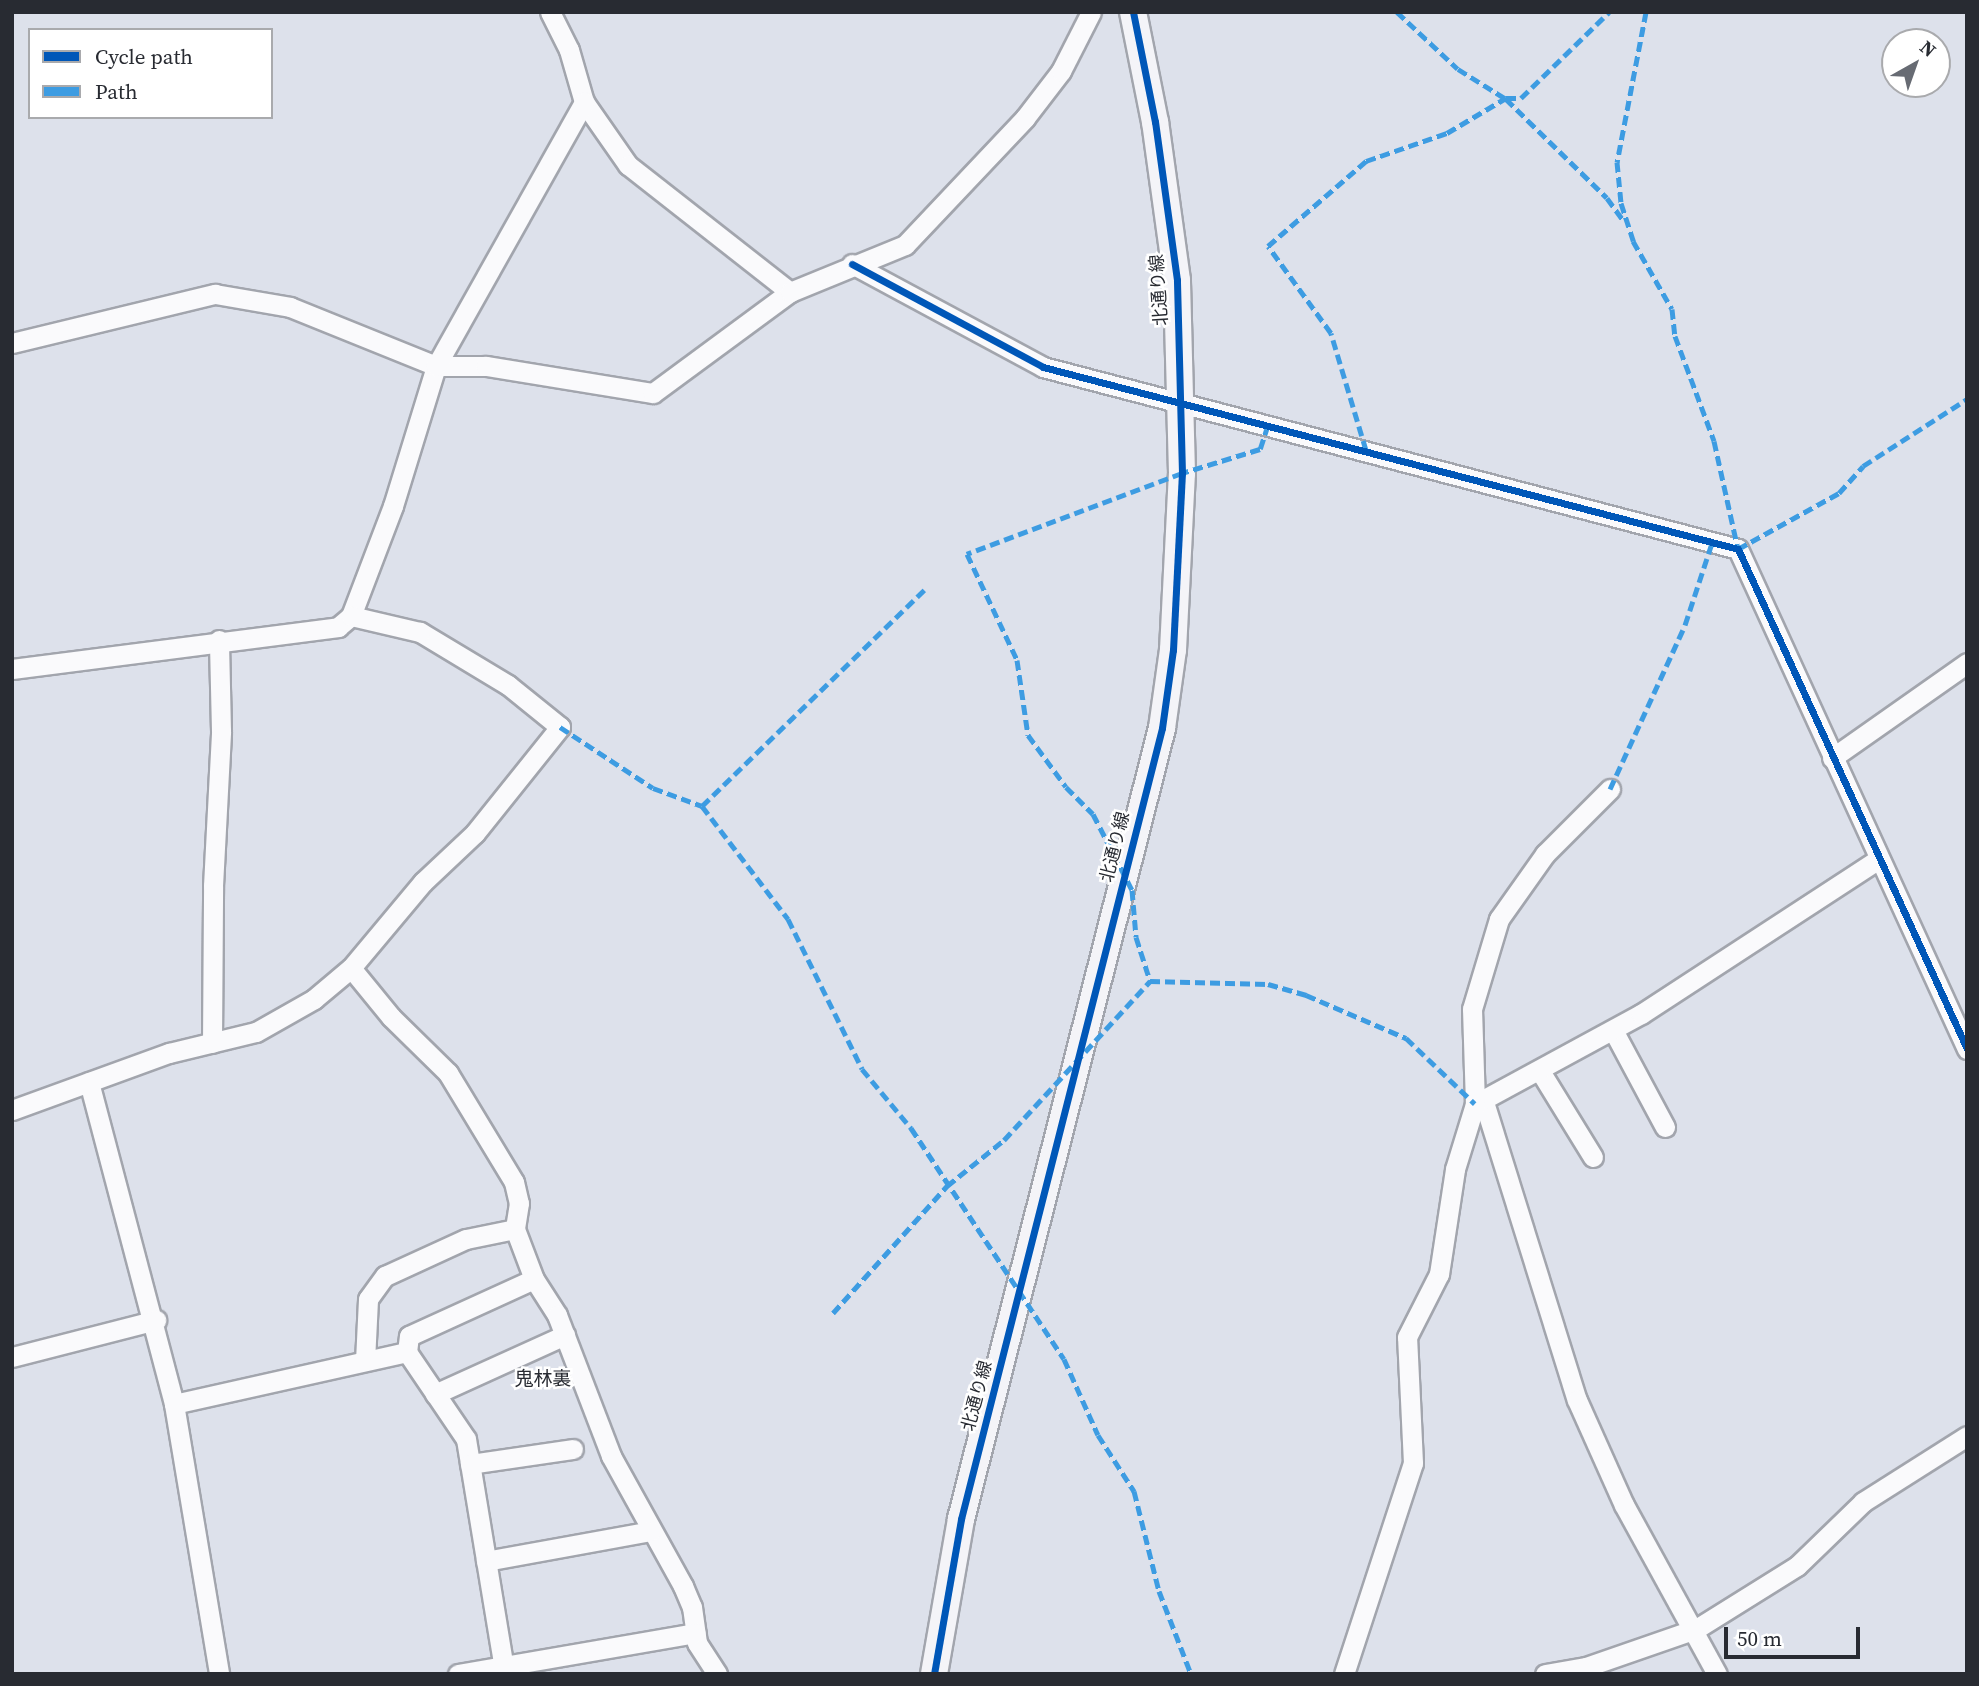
<!DOCTYPE html>
<meta charset="utf-8">
<style>
body{margin:0}
#map{position:relative;width:1979px;height:1686px;overflow:hidden;background:#dde1eb;font-family:"Source Serif 4","Noto Sans JP",serif}
div>[style]{position:absolute}
.roads{filter:drop-shadow(2px 0 #a2a5ad) drop-shadow(-2px 0 #a2a5ad) drop-shadow(0 2px #a2a5ad) drop-shadow(0 -2px #a2a5ad)}
.street>*{height:19px;margin:-9.5px;padding:0 9.5px;transform-origin:9.5px;border-radius:9.5px;background:#fafafc}
.secondary>*{height:26px;margin:-13px;padding:0 13px;transform-origin:13px;border-radius:13px;background:#f4f4f8}
.quiet>*{height:5px;margin-top:-2.5px;transform-origin:0;background:repeating-linear-gradient(90deg,#3d9ce2 0 10px,transparent 0 15px)}
.cycleway>*{height:7px;margin:-3.5px;padding:0 3.5px;transform-origin:3.5px;border-radius:3.5px;background:#0057b8}
span{translate:-50% -50%;white-space:nowrap;text-align:center;line-height:1.15;-webkit-text-stroke:5px #fff;paint-order:stroke}
.street-label{font-size:18px;color:#282b32}
.neighbourhood-label{font-size:19px;color:#282b32}
.frame{position:absolute;inset:0;border:14px solid #282b32;pointer-events:none}
.legend{position:absolute;left:28px;top:28px;width:245px;height:91px;box-sizing:border-box;background:#fff;border:2px solid #a9aaad;margin:0;padding:9px 12px;list-style:none;font-size:21px;color:#282b32}
.legend li{display:flex;align-items:center;gap:14px;height:35px}
.legend b{width:35px;border:2px solid #a9aaad}
.north{position:absolute;left:1881px;top:28px;width:70px;height:70px;box-sizing:border-box;background:#fff;border:2px solid #a9aaad;border-radius:50%;rotate:40deg;font-size:19px;font-weight:700;line-height:28px;text-align:center;color:#282b32}
.north::after{content:'';display:block;margin:auto;width:24px;height:32px;background:#676b73;clip-path:polygon(50% 0,100% 100%,50% 72%,0 100%)}
.scale{position:absolute;left:1724px;top:1627px;width:136px;height:32px;box-sizing:border-box;border:4px solid #282b32;border-top:0;padding-left:9px;font-size:21px;line-height:24px;white-space:nowrap;color:#282b32;-webkit-text-stroke:5px #fff;paint-order:stroke}
</style>
<div id="map">
<div class="roads">
<div class="street">
<i style="left:550px;top:12px;width:42px;rotate:63.4deg"></i>
<i style="left:569px;top:50px;width:54px;rotate:73.9deg"></i>
<i style="left:584px;top:102px;width:77px;rotate:55.1deg"></i>
<i style="left:628px;top:165px;width:206px;rotate:38.1deg"></i>
<i style="left:852px;top:264px;width:217px;rotate:28.3deg"></i>
<i style="left:1043px;top:367px;width:718px;rotate:14.67deg"></i>
<i style="left:1738px;top:549px;width:550px;rotate:65.39deg"></i>
<i style="left:12px;top:343px;width:209px;rotate:-13.6deg"></i>
<i style="left:215px;top:294px;width:76px;rotate:9.8deg"></i>
<i style="left:290px;top:307px;width:157px;rotate:22deg"></i>
<i style="left:436px;top:366px;width:50px"></i>
<i style="left:486px;top:366px;width:169px;rotate:9.2deg"></i>
<i style="left:653px;top:393px;width:170px;rotate:-36.4deg"></i>
<i style="left:790px;top:292px;width:124px;rotate:-22.2deg"></i>
<i style="left:905px;top:245px;width:175px;rotate:-46.6deg"></i>
<i style="left:1025px;top:118px;width:59px;rotate:-52.5deg"></i>
<i style="left:1061px;top:71px;width:66px;rotate:-63deg"></i>
<i style="left:12px;top:669px;width:329px;rotate:-7.3deg"></i>
<i style="left:338px;top:627px;width:17px;rotate:-40deg"></i>
<i style="left:351px;top:616px;width:118px;rotate:-69.1deg"></i>
<i style="left:393px;top:506px;width:146px;rotate:-72.9deg"></i>
<i style="left:436px;top:366px;width:303px;rotate:-60.7deg"></i>
<i style="left:1832px;top:758px;width:165px;rotate:-35.1deg"></i>
<i style="left:351px;top:968px;width:63px;rotate:50.8deg"></i>
<i style="left:391px;top:1017px;width:80px;rotate:44.5deg"></i>
<i style="left:448px;top:1073px;width:127px;rotate:58.8deg"></i>
<i style="left:514px;top:1182px;width:22px;rotate:77deg"></i>
<i style="left:519px;top:1203px;width:26px;rotate:99deg"></i>
<i style="left:515px;top:1229px;width:53px;rotate:69.2deg"></i>
<i style="left:534px;top:1279px;width:43px;rotate:57.4deg"></i>
<i style="left:557px;top:1315px;width:151px;rotate:69deg"></i>
<i style="left:611px;top:1456px;width:149px;rotate:61deg"></i>
<i style="left:683px;top:1586px;width:23px;rotate:67deg"></i>
<i style="left:692px;top:1607px;width:36px;rotate:82deg"></i>
<i style="left:697px;top:1643px;width:37px;rotate:57deg"></i>
<i style="left:1613px;top:1030px;width:110px;rotate:61.8deg"></i>
<i style="left:212px;top:1043px;width:157px;rotate:-89.6deg"></i>
<i style="left:213px;top:886px;width:155px;rotate:-87deg"></i>
<i style="left:221px;top:731px;width:91px;rotate:-91.3deg"></i>
<i style="left:1540px;top:1071px;width:101px;rotate:58.4deg"></i>
<i style="left:89px;top:1082px;width:333px;rotate:75.2deg"></i>
<i style="left:174px;top:1404px;width:274px;rotate:80.5deg"></i>
<i style="left:1484px;top:1102px;width:312px;rotate:72.7deg"></i>
<i style="left:1577px;top:1400px;width:115px;rotate:65.9deg"></i>
<i style="left:1624px;top:1505px;width:193px;rotate:61.2deg"></i>
<i style="left:1475px;top:1104px;width:189px;rotate:-28.5deg"></i>
<i style="left:1641px;top:1014px;width:282px;rotate:-33.1deg"></i>
<i style="left:12px;top:1110px;width:167px;rotate:-20deg"></i>
<i style="left:169px;top:1053px;width:89px;rotate:-13.6deg"></i>
<i style="left:256px;top:1032px;width:67px;rotate:-29.6deg"></i>
<i style="left:314px;top:999px;width:48px;rotate:-40deg"></i>
<i style="left:351px;top:968px;width:112px;rotate:-50.1deg"></i>
<i style="left:423px;top:882px;width:71px;rotate:-43.3deg"></i>
<i style="left:475px;top:833px;width:136px;rotate:-51.3deg"></i>
<i style="left:560px;top:727px;width:67px;rotate:-141.1deg"></i>
<i style="left:508px;top:685px;width:103px;rotate:-148.9deg"></i>
<i style="left:420px;top:632px;width:71px;rotate:-166.9deg"></i>
<i style="left:407px;top:1352px;width:16px;rotate:-83deg"></i>
<i style="left:409px;top:1336px;width:137px;rotate:-24.5deg"></i>
<i style="left:12px;top:1357px;width:149px;rotate:-14.4deg"></i>
<i style="left:365px;top:1361px;width:62px;rotate:-87.2deg"></i>
<i style="left:368px;top:1299px;width:29px;rotate:-54deg"></i>
<i style="left:385px;top:1276px;width:89px;rotate:-24.6deg"></i>
<i style="left:466px;top:1239px;width:50px;rotate:-11.5deg"></i>
<i style="left:435px;top:1394px;width:143px;rotate:-24.4deg"></i>
<i style="left:174px;top:1404px;width:239px;rotate:-12.6deg"></i>
<i style="left:407px;top:1352px;width:105px;rotate:55.9deg"></i>
<i style="left:466px;top:1439px;width:238px;rotate:80.6deg"></i>
<i style="left:470px;top:1464px;width:104px;rotate:-8.3deg"></i>
<i style="left:486px;top:1561px;width:168px;rotate:-10.3deg"></i>
<i style="left:458px;top:1674px;width:241px;rotate:-9.8deg"></i>
<i style="left:1344px;top:1674px;width:222px;rotate:-71.9deg"></i>
<i style="left:1413px;top:1463px;width:126px;rotate:-92.7deg"></i>
<i style="left:1407px;top:1337px;width:71px;rotate:-63.1deg"></i>
<i style="left:1439px;top:1274px;width:106px;rotate:-81.3deg"></i>
<i style="left:1455px;top:1169px;width:68px;rotate:-72.9deg"></i>
<i style="left:1475px;top:1104px;width:95px;rotate:-91.8deg"></i>
<i style="left:1472px;top:1009px;width:94px;rotate:-73.3deg"></i>
<i style="left:1499px;top:919px;width:80px;rotate:-54.7deg"></i>
<i style="left:1545px;top:854px;width:92px;rotate:-45deg"></i>
<i style="left:1545px;top:1674px;width:42px;rotate:-9.7deg"></i>
<i style="left:1586px;top:1667px;width:116px;rotate:-19.1deg"></i>
<i style="left:1696px;top:1629px;width:119px;rotate:-32deg"></i>
<i style="left:1797px;top:1566px;width:92px;rotate:-44.1deg"></i>
<i style="left:1863px;top:1502px;width:123px;rotate:-32.4deg"></i>
</div>
<div class="secondary">
<i style="left:934px;top:1674px;width:157px;rotate:-80.1deg"></i>
<i style="left:961px;top:1519px;width:816px;rotate:-75.74deg"></i>
<i style="left:1162px;top:728px;width:79px;rotate:-82deg"></i>
<i style="left:1173px;top:650px;width:177px;rotate:-87.1deg"></i>
<i style="left:1182px;top:473px;width:193px;rotate:-91.5deg"></i>
<i style="left:1177px;top:280px;width:160px;rotate:-97.9deg"></i>
<i style="left:1155px;top:122px;width:112px;rotate:-101.3deg"></i>
</div>
</div>
<div class="quiet">
<i style="left:1397px;top:12px;width:83px;rotate:43.1deg"></i>
<i style="left:1458px;top:69px;width:57px;rotate:32deg"></i>
<i style="left:1506px;top:99px;width:141px;rotate:44.4deg"></i>
<i style="left:1607px;top:198px;width:26px;rotate:54deg"></i>
<i style="left:1646px;top:12px;width:153px;rotate:100.9deg"></i>
<i style="left:1617px;top:162px;width:41px;rotate:84.4deg"></i>
<i style="left:1621px;top:203px;width:40px;rotate:72deg"></i>
<i style="left:1633px;top:241px;width:78px;rotate:60.2deg"></i>
<i style="left:1672px;top:309px;width:27px;rotate:84deg"></i>
<i style="left:1675px;top:336px;width:112px;rotate:69.6deg"></i>
<i style="left:1714px;top:441px;width:111px;rotate:77.5deg"></i>
<i style="left:1738px;top:549px;width:115px;rotate:-29deg"></i>
<i style="left:1839px;top:493px;width:36px;rotate:-48deg"></i>
<i style="left:1863px;top:466px;width:124px;rotate:-32.8deg"></i>
<i style="left:1268px;top:425px;width:25px;rotate:108deg"></i>
<i style="left:1260px;top:449px;width:82px;rotate:162.9deg"></i>
<i style="left:1182px;top:473px;width:230px;rotate:159.4deg"></i>
<i style="left:967px;top:554px;width:117px;rotate:64.7deg"></i>
<i style="left:1017px;top:660px;width:76px;rotate:81.7deg"></i>
<i style="left:1028px;top:735px;width:64px;rotate:53.8deg"></i>
<i style="left:1066px;top:787px;width:38px;rotate:45deg"></i>
<i style="left:1093px;top:814px;width:85px;rotate:62.8deg"></i>
<i style="left:1132px;top:890px;width:47px;rotate:85.1deg"></i>
<i style="left:1136px;top:937px;width:46px;rotate:72.3deg"></i>
<i style="left:1150px;top:981px;width:118px;rotate:1.5deg"></i>
<i style="left:1268px;top:984px;width:40px;rotate:16deg"></i>
<i style="left:1306px;top:995px;width:109px;rotate:23.3deg"></i>
<i style="left:1406px;top:1038px;width:95px;rotate:43.7deg"></i>
<i style="left:1366px;top:450px;width:122px;rotate:-106.7deg"></i>
<i style="left:1331px;top:333px;width:107px;rotate:-125.9deg"></i>
<i style="left:1268px;top:246px;width:130px;rotate:-40.9deg"></i>
<i style="left:1366px;top:161px;width:86px;rotate:-19.1deg"></i>
<i style="left:1447px;top:133px;width:69px;rotate:-30.7deg"></i>
<i style="left:1506px;top:98px;width:15px"></i>
<i style="left:1521px;top:98px;width:123px;rotate:-44.3deg"></i>
<i style="left:560px;top:727px;width:111px;rotate:33.3deg"></i>
<i style="left:653px;top:788px;width:52px;rotate:20.2deg"></i>
<i style="left:702px;top:806px;width:142px;rotate:52.7deg"></i>
<i style="left:788px;top:919px;width:167px;rotate:63.7deg"></i>
<i style="left:862px;top:1069px;width:77px;rotate:50.3deg"></i>
<i style="left:911px;top:1128px;width:277px;rotate:56.5deg"></i>
<i style="left:1064px;top:1359px;width:83px;rotate:65.9deg"></i>
<i style="left:1098px;top:1435px;width:67px;rotate:57.3deg"></i>
<i style="left:1134px;top:1491px;width:103px;rotate:76deg"></i>
<i style="left:1159px;top:1591px;width:89px;rotate:68.9deg"></i>
<i style="left:1610px;top:789px;width:180px;rotate:-65.4deg"></i>
<i style="left:1685px;top:625px;width:89px;rotate:-71.8deg"></i>
<i style="left:702px;top:806px;width:311px;rotate:-44.2deg"></i>
<i style="left:833px;top:1313px;width:171px;rotate:-48.1deg"></i>
<i style="left:947px;top:1186px;width:73px;rotate:-38.9deg"></i>
<i style="left:1004px;top:1140px;width:216px;rotate:-47.4deg"></i>
</div>
<div class="cycleway">
<i style="left:852px;top:264px;width:217px;rotate:28.3deg"></i>
<i style="left:1043px;top:367px;width:718px;rotate:14.67deg"></i>
<i style="left:1738px;top:549px;width:550px;rotate:65.39deg"></i>
<i style="left:934px;top:1674px;width:157px;rotate:-80.1deg"></i>
<i style="left:961px;top:1519px;width:816px;rotate:-75.74deg"></i>
<i style="left:1162px;top:728px;width:79px;rotate:-82deg"></i>
<i style="left:1173px;top:650px;width:177px;rotate:-87.1deg"></i>
<i style="left:1182px;top:473px;width:193px;rotate:-91.5deg"></i>
<i style="left:1177px;top:280px;width:160px;rotate:-97.9deg"></i>
<i style="left:1155px;top:122px;width:112px;rotate:-101.3deg"></i>
</div>
<div class="street-label">
<span style="left:1159px;top:290px;rotate:-94deg">北通り線</span>
<span style="left:1115px;top:847px;rotate:-76deg">北通り線</span>
<span style="left:977px;top:1396px;rotate:-75deg">北通り線</span>
</div>
<div class="neighbourhood-label">
<span style="left:543px;top:1379px">鬼林裏</span>
</div>
<div class="frame"></div>
<ul class="legend">
<li><b style="height:9px;background:#0057b8"></b>Cycle path</li>
<li><b style="height:9px;background:#3d9ce2"></b>Path</li>
</ul>
<div class="north">N</div>
<div class="scale">50 m</div>
</div>
